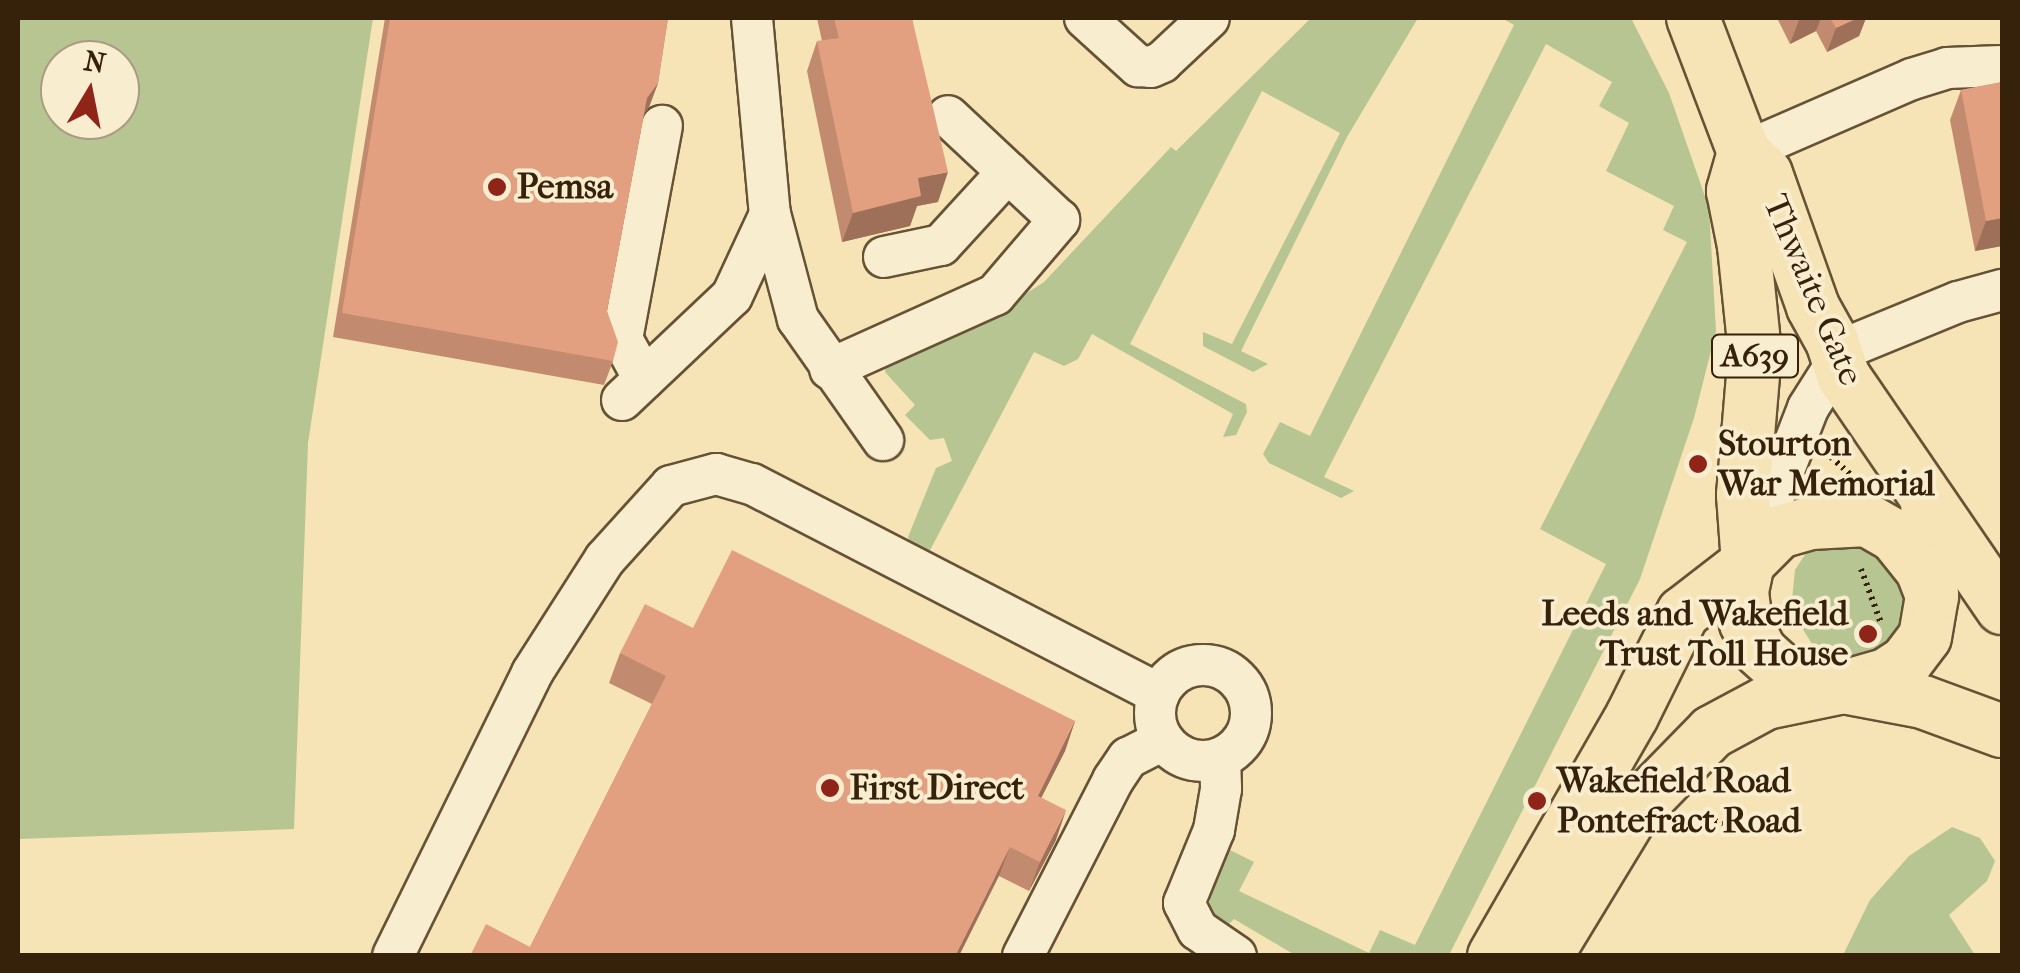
<!DOCTYPE html>
<style>
body{margin:0}
#map{position:relative;width:2020px;height:973px;overflow:hidden;background:#f6e3b6;font-family:"IM FELL French Canon",serif}
div>[style]{position:absolute}
.green>*{inset:0;background:#b7c592}
.path>*{height:6px;margin-top:-3px;transform-origin:0;background:repeating-linear-gradient(90deg,#36210a 0 2.5px,transparent 0 7.5px)}
.roads{filter:drop-shadow(2px 0 #665235) drop-shadow(-2px 0 #665235) drop-shadow(0 2px #665235) drop-shadow(0 -2px #665235)}
.minor>*{height:40px;margin:-20px;padding:0 20px;transform-origin:20px;border-radius:20px;background:#f9edd0}
.minor>.ring{margin:-20px;padding:0;box-sizing:content-box;background:none;border:40px solid #f9edd0;border-radius:50%}
.major>*{height:52px;margin:-26px;padding:0 26px;transform-origin:26px;border-radius:26px;background:#f6e3b6}
.wall>*{inset:0;background:#c28a6e}
.shaded-wall>*{inset:0;background:#9e705a}
.building>*{inset:0;background:#e2a080}
.dots>*{width:28px;height:28px;translate:-50% -50%;box-sizing:border-box;border:5px solid #f9edd0;border-radius:50%}
span{translate:-50% -50%;white-space:nowrap;text-align:center;line-height:1.15;-webkit-text-stroke:8px #f9edd0;paint-order:stroke}
.shield-label span{padding:2px 8px;background:#f9edd0;border:2px solid;border-radius:8px;-webkit-text-stroke-width:0}
.shield-label{font-size:32px;color:#36210a;font-weight:700}
.poi-label{font-size:35px;color:#36210a;font-weight:700}
.left{translate:0 -50%;text-align:left}
.right{translate:-100% -50%;text-align:right}
.street-label{font-size:35px;color:#36210a}
.frame{position:absolute;inset:0;border:20px solid #36210a;pointer-events:none}
.north{position:absolute;left:40px;top:40px;width:100px;height:100px;box-sizing:border-box;background:#f9edd0;border:2px solid #ab9b81;border-radius:50%;rotate:10deg;font-size:28px;font-weight:700;line-height:40px;text-align:center;color:#36210a}
.north::after{content:'';display:block;margin:auto;width:35px;height:45px;background:#8f2418;clip-path:polygon(50% 0,100% 100%,50% 72%,0 100%)}
</style>
<div id="map">
<div class="green">
<i style="clip-path:polygon(evenodd,18px 18px,373px 18px,308px 443px,294px 829px,18px 839px,18px 18px,120px 60px,120px 120px,60px 120px,60px 60px,120px 60px)"></i>
<i style="clip-path:polygon(1311px 18px,1418px 18px,1347px 137px,1241px 351px,1268px 364px,1253px 372px,1203px 346px,1203px 332px,1232px 344px,1340px 133px,1262px 91px,1130px 344px,1246px 404px,1247px 412px,1236px 435px,1223px 437px,1233px 414px,1092px 334px,1078px 359px,1064px 366px,1034px 352px,927px 556px,911px 547px,908px 537px,936px 468px,952px 461px,944px 438px,930px 440px,905px 415px,915px 405px,885px 372px,886px 365px,969px 330px,1044px 282px,1171px 147px,1176px 151px)"></i>
<i style="clip-path:polygon(1502px 18px,1631px 18px,1669px 93px,1709px 208px,1716px 331px,1694px 418px,1640px 579px,1450px 953px,1295px 955px,1234px 919px,1229px 924px,1216px 916px,1210px 904px,1210px 885px,1226px 848px,1254px 862px,1239px 891px,1369px 953px,1380px 930px,1415px 945px,1606px 564px,1540px 529px,1687px 242px,1663px 230px,1674px 206px,1606px 171px,1629px 123px,1599px 106px,1612px 82px,1546px 44px,1324px 477px,1354px 491px,1341px 498px,1269px 463px,1263px 454px,1280px 422px,1310px 436px,1514px 25px)"></i>
<i style="clip-path:polygon(1842px 534px,1910px 572px,1904px 632px,1870px 656px,1849px 658px,1812px 644px,1791px 610px,1795px 570px,1806px 553px,1822px 540px)"></i>
<i style="clip-path:polygon(1952px 827px,1980px 838px,1995px 861px,1987px 881px,1949px 915px,1975px 955px,1843px 955px,1870px 900px,1909px 856px)"></i>
</div>
<div class="path">
<i style="left:1831px;top:457px;width:28px;rotate:42deg"></i>
<i style="left:1861px;top:569px;width:58px;rotate:69.7deg"></i>
<i style="left:1693px;top:815px;width:73px;rotate:14.2deg"></i>
</div>
<div class="roads">
<div class="minor">
<i style="left:752px;top:18px;width:197px;rotate:84.8deg"></i>
<i style="left:770px;top:214px;width:109px;rotate:75.1deg"></i>
<i style="left:798px;top:319px;width:148px;rotate:54.9deg"></i>
<i style="left:1085px;top:18px;width:72px;rotate:42.2deg"></i>
<i style="left:1138px;top:66px;width:13px;rotate:4deg"></i>
<i style="left:1151px;top:67px;width:12px;rotate:-24deg"></i>
<i style="left:1162px;top:62px;width:64px;rotate:-43.1deg"></i>
<i style="left:1744px;top:152px;width:183px;rotate:-23.5deg"></i>
<i style="left:1912px;top:79px;width:37px;rotate:-17deg"></i>
<i style="left:1947px;top:68px;width:55px;rotate:-2.1deg"></i>
<i style="left:884px;top:257px;width:58px;rotate:-11.9deg"></i>
<i style="left:941px;top:245px;width:99px;rotate:-47.5deg"></i>
<i style="left:830px;top:369px;width:181px;rotate:-24.2deg"></i>
<i style="left:995px;top:295px;width:99px;rotate:-49.5deg"></i>
<i style="left:1059px;top:220px;width:152px;rotate:-136.9deg"></i>
<i style="left:644px;top:379px;width:46px;rotate:-118.8deg"></i>
<i style="left:622px;top:339px;width:217px;rotate:-79.4deg"></i>
<i style="left:622px;top:400px;width:151px;rotate:-43.4deg"></i>
<i style="left:732px;top:296px;width:90px;rotate:-65.1deg"></i>
<i style="left:1753px;top:550px;width:152px;rotate:-68.8deg"></i>
<i style="left:1808px;top:408px;width:71px;rotate:-57.7deg"></i>
<i style="left:1846px;top:348px;width:121px;rotate:-22.3deg"></i>
<i style="left:1958px;top:302px;width:46px;rotate:-15.3deg"></i>
<i class="ring" style="left:1155px;top:665px;width:56px;height:56px"></i>
<i style="left:1220px;top:758px;width:31px;rotate:88deg"></i>
<i style="left:1221px;top:789px;width:42px;rotate:99.7deg"></i>
<i style="left:1214px;top:830px;width:79px;rotate:112.3deg"></i>
<i style="left:1184px;top:903px;width:30px;rotate:63deg"></i>
<i style="left:1198px;top:930px;width:46px;rotate:34.4deg"></i>
<i style="left:393px;top:956px;width:315px;rotate:-63.8deg"></i>
<i style="left:532px;top:673px;width:135px;rotate:-57.4deg"></i>
<i style="left:605px;top:559px;width:98px;rotate:-47.9deg"></i>
<i style="left:671px;top:486px;width:47px;rotate:-14.9deg"></i>
<i style="left:716px;top:474px;width:37px;rotate:16deg"></i>
<i style="left:752px;top:484px;width:458px;rotate:27.3deg"></i>
<i style="left:1023px;top:956px;width:198px;rotate:-62.9deg"></i>
<i style="left:1113px;top:780px;width:27px;rotate:-56deg"></i>
<i style="left:1128px;top:758px;width:39px;rotate:-27deg"></i>
</div>
<div class="major">
<i style="left:1693px;top:18px;width:143px;rotate:69.2deg"></i>
<i style="left:1744px;top:152px;width:31px;rotate:45deg"></i>
<i style="left:1766px;top:174px;width:141px;rotate:70.5deg"></i>
<i style="left:1813px;top:307px;width:39px;rotate:61deg"></i>
<i style="left:1832px;top:341px;width:38px;rotate:72deg"></i>
<i style="left:1844px;top:377px;width:280px;rotate:55.6deg"></i>
<i style="left:1744px;top:152px;width:41px;rotate:105.8deg"></i>
<i style="left:1733px;top:191px;width:56px;rotate:78.7deg"></i>
<i style="left:1744px;top:246px;width:107px;rotate:84.1deg"></i>
<i style="left:1755px;top:352px;width:144px;rotate:94.8deg"></i>
<i style="left:1743px;top:495px;width:68px;rotate:85.8deg"></i>
<i style="left:1748px;top:563px;width:30px;rotate:102deg"></i>
<i style="left:1742px;top:592px;width:31px;rotate:83deg"></i>
<i style="left:1746px;top:623px;width:31px;rotate:63deg"></i>
<i style="left:1760px;top:651px;width:31px;rotate:42deg"></i>
<i style="left:1783px;top:672px;width:31px;rotate:25deg"></i>
<i style="left:1811px;top:685px;width:32px;rotate:4deg"></i>
<i style="left:1843px;top:687px;width:45px;rotate:-15.6deg"></i>
<i style="left:1886px;top:675px;width:24px;rotate:-33deg"></i>
<i style="left:1906px;top:662px;width:31px;rotate:-53deg"></i>
<i style="left:1925px;top:637px;width:42px;rotate:-80.3deg"></i>
<i style="left:1932px;top:596px;width:96px;rotate:-93deg"></i>
<i style="left:1494px;top:956px;width:277px;rotate:-60.1deg"></i>
<i style="left:1632px;top:716px;width:115px;rotate:-63.7deg"></i>
<i style="left:1683px;top:613px;width:82px;rotate:-37.6deg"></i>
<i style="left:1748px;top:563px;width:44px;rotate:-45deg"></i>
<i style="left:1779px;top:532px;width:33px;rotate:-16deg"></i>
<i style="left:1811px;top:523px;width:56px;rotate:-3.1deg"></i>
<i style="left:1867px;top:520px;width:32px;rotate:30deg"></i>
<i style="left:1895px;top:536px;width:43px;rotate:51.5deg"></i>
<i style="left:1922px;top:570px;width:26px;rotate:69deg"></i>
<i style="left:1546px;top:956px;width:167px;rotate:-58.7deg"></i>
<i style="left:1633px;top:813px;width:113px;rotate:-45.7deg"></i>
<i style="left:1712px;top:732px;width:61px;rotate:-28.2deg"></i>
<i style="left:1766px;top:703px;width:79px;rotate:-11.7deg"></i>
<i style="left:1843px;top:687px;width:81px;rotate:10.6deg"></i>
<i style="left:1923px;top:702px;width:84px;rotate:20.2deg"></i>
</div>
</div>
<div class="wall">
<i style="clip-path:polygon(385px 18px,668px 18px,658px 83px,649px 107px,644px 114px,607px 311px,613px 361px,604px 385px,333px 337px)"></i>
<i style="clip-path:polygon(817px 18px,912px 18px,938px 202px,917px 206px,910px 226px,842px 242px,807px 71px,817px 41px,822px 41px)"></i>
<i style="clip-path:polygon(1777px 18px,1866px 18px,1859px 36px,1827px 52px,1816px 31px,1790px 44px)"></i>
<i style="clip-path:polygon(2002px 82px,2002px 246px,1975px 251px,1950px 120px,1961px 90px)"></i>
<i style="clip-path:polygon(693px 628px,1075px 721px,1065px 751px,1041px 798px,1056px 840px,1029px 891px,999px 876px,530px 947px,652px 704px,609px 683px,620px 653px)"></i>
</div>
<div class="shaded-wall">
<i style="clip-path:polygon(1803px 18px,1821px 18px,1816px 31px,1790px 44px,1799px 20px)"></i>
<i style="clip-path:polygon(1858px 18px,1866px 18px,1859px 36px,1827px 52px,1836px 28px)"></i>
<i style="clip-path:polygon(658px 83px,649px 107px,639px 122px,647px 98px)"></i>
<i style="clip-path:polygon(948px 172px,938px 202px,917px 206px,910px 226px,842px 242px,853px 213px,918px 178px)"></i>
<i style="clip-path:polygon(2002px 218px,2002px 246px,1975px 251px,1986px 221px)"></i>
<i style="clip-path:polygon(1075px 721px,1065px 751px,1027px 826px,1038px 796px)"></i>
<i style="clip-path:polygon(1066px 810px,1056px 840px,1029px 891px,1040px 862px)"></i>
<i style="clip-path:polygon(1010px 847px,999px 876px,959px 956px,955px 956px)"></i>
</div>
<div class="building">
<i style="clip-path:polygon(390px 18px,668px 18px,658px 83px,647px 98px,607px 311px,618px 342px,613px 361px,342px 313px)"></i>
<i style="clip-path:polygon(834px 18px,912px 18px,948px 172px,918px 178px,921px 196px,853px 213px,817px 41px,839px 38px)"></i>
<i style="clip-path:polygon(1830px 18px,1858px 18px,1836px 28px)"></i>
<i style="clip-path:polygon(2002px 82px,2002px 218px,1986px 221px,1961px 90px)"></i>
<i style="clip-path:polygon(732px 550px,1075px 721px,1038px 796px,1066px 810px,1040px 862px,1010px 847px,955px 956px,470px 956px,486px 924px,530px 947px,666px 676px,620px 653px,645px 604px,693px 628px)"></i>
</div>
<div class="dots">
<i style="left:497px;top:187px;background:#8f2418"></i>
<i style="left:1698px;top:464px;background:#8f2418"></i>
<i style="left:1868px;top:634px;background:#8f2418"></i>
<i style="left:830px;top:788px;background:#8f2418"></i>
<i style="left:1537px;top:801px;background:#8f2418"></i>
</div>
<div class="shield-label">
<span style="left:1755px;top:356px">A639</span>
</div>
<div class="poi-label">
<span class="left" style="left:517px;top:187px">Pemsa</span>
<span class="left" style="left:1718px;top:464px">Stourton<br>War Memorial</span>
<span class="right" style="left:1848px;top:634px">Leeds and Wakefield<br>Trust Toll House</span>
<span class="left" style="left:1557px;top:801px">Wakefield Road<br>Pontefract Road</span>
<span class="left" style="left:850px;top:788px">First Direct</span>
</div>
<div class="street-label">
<span style="left:1813px;top:290px;rotate:67deg">Thwaite Gate</span>
</div>
<div class="frame"></div>
<div class="north">N</div>
</div>
